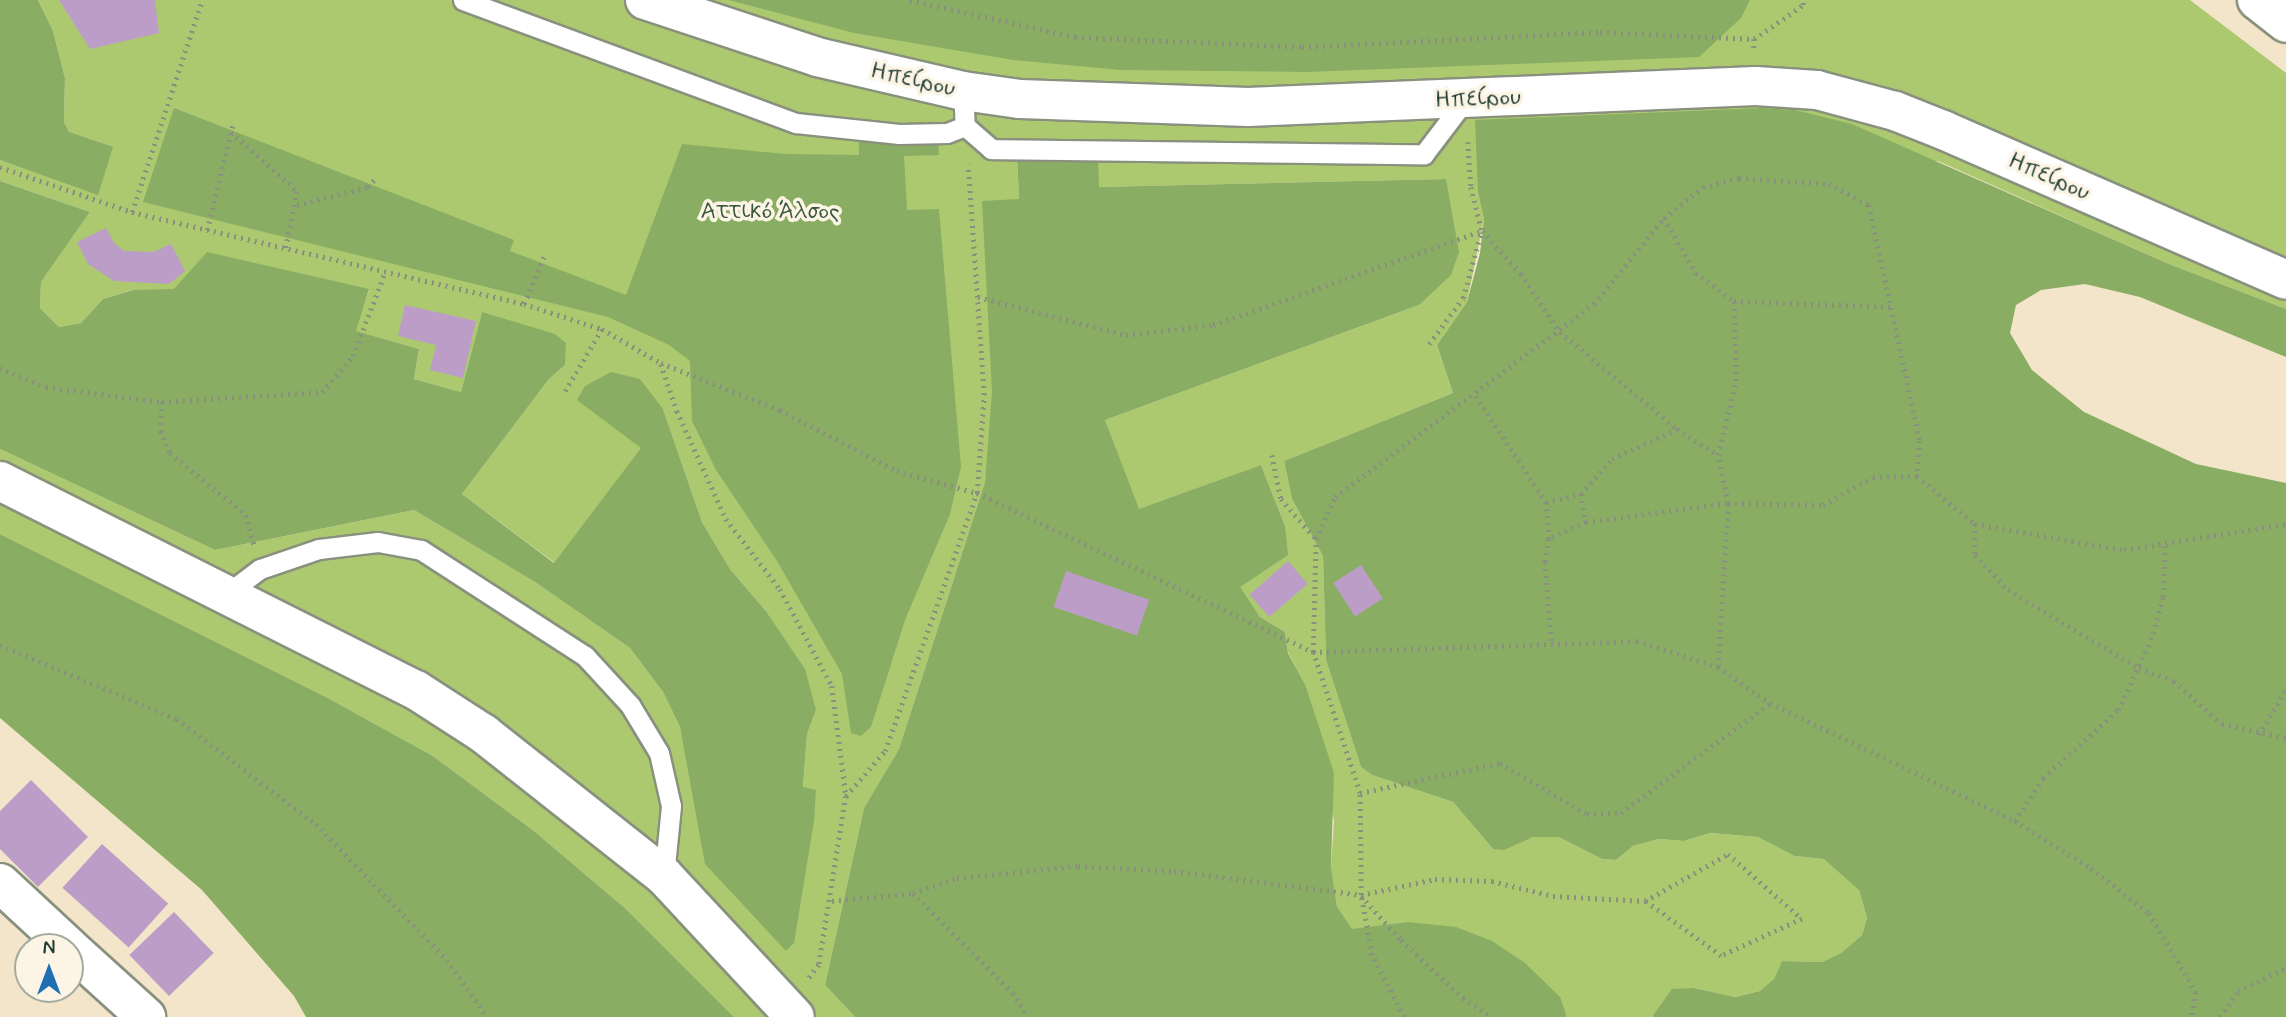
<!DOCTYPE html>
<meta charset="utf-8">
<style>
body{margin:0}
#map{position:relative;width:2286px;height:1017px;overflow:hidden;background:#f3e5c9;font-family:Mynerve,sans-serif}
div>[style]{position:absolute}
.green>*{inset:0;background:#acc970}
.forest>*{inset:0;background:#89ad62}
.building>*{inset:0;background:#bc9dc7;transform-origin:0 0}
.path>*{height:4.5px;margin-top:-2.25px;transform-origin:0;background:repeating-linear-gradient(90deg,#89917e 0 2px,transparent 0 7px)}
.roads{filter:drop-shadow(2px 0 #89917e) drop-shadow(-2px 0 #89917e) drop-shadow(0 2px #89917e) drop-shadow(0 -2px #89917e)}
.lane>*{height:19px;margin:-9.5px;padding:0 9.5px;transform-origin:9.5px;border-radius:9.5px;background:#fff}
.street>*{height:38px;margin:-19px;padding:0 19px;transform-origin:19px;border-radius:19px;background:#fff}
.secondary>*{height:38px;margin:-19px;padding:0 19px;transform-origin:19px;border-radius:19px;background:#fff}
span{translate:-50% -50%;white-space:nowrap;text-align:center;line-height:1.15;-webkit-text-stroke:7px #fcf5e5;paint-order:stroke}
.street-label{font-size:24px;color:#1f3d34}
.park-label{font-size:24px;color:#3b5940}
.north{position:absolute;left:14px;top:933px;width:70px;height:70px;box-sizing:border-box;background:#fcf5e5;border:2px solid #a4ab9e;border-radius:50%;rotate:0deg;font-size:19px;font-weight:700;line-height:28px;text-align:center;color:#1f3d34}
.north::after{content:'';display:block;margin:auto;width:24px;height:32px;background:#1f6fb2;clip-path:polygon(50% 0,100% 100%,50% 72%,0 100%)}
</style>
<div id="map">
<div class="green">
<i style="clip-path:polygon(38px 0,2190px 0,2286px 73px,2286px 309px,2169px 264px,1938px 161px,1478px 193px,1484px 219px,1467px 302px,1437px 345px,1453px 393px,1284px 461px,1292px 499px,1323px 556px,1326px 660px,1361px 767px,1372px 775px,1453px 802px,1493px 849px,1533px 837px,1560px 837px,1602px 859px,1616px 860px,1633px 846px,1659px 839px,1684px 841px,1710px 833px,1758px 837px,1794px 856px,1824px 859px,1839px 869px,1859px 890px,1867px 918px,1862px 935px,1841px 953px,1822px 962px,1782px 961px,1774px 980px,1760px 991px,1734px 997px,1694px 988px,1651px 1017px,1567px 1017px,1559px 997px,1407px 922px,1352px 930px,1337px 908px,1331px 866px,1334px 821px,1305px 684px,1288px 652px,1285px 632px,1260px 617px,1239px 587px,1285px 526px,1261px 465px,1138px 510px,1105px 420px,1419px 305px,1455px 230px,1445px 179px,1098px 187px,1017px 158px,1019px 199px,985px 482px,899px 749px,864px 808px,825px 985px,855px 1017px,734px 1017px,626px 909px,534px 831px,433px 756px,326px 697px,0 534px,0 449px,215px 550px,414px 510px,535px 582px,630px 648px,663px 692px,680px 727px,693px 791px,803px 788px,807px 734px,816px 710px,765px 610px,730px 569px,702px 522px,663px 409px,578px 400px,642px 448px,555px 563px,462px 494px,549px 379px,565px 365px,482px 312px,461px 392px,414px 379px,419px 349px,355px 331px,369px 290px,132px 290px,103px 299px,81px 323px,59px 327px,40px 308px,41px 282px,90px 212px,0 181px,0 160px,98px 194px,64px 122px,65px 78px,53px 31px)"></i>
</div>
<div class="forest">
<i style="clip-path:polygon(0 0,38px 0,53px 31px,65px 78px,64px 122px,69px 132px,113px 147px,98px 195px,0 160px)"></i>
<i style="clip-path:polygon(729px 0,1750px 0,1741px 18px,1699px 57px,1307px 72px,1121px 70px,1013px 60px,854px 33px)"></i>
<i style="clip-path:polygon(174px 108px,514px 240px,510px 251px,626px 295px,682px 144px,786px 154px,859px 155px,859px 142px,938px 139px,939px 155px,904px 156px,907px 210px,939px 209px,961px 467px,950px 514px,905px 620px,871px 727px,861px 736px,851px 733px,842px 674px,777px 561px,716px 470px,692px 421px,690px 361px,669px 345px,608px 317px,143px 202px)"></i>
<i style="clip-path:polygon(1762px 108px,1795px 110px,1852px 124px,2169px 264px,2286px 309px,2286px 357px,2140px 297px,2085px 284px,2041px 290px,2016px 305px,2010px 333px,2032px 370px,2084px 412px,2196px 464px,2286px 483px,2286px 1017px,1652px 1017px,1672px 989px,1694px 988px,1735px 997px,1760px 991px,1774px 979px,1782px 961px,1822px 962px,1841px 953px,1862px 935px,1867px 918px,1859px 890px,1824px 859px,1794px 856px,1758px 837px,1710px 833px,1684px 841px,1659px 839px,1633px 846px,1616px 860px,1602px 859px,1559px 837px,1533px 837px,1504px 850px,1493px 849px,1453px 802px,1372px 775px,1361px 767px,1326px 660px,1323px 556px,1292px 499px,1284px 461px,1453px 393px,1437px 345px,1467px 302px,1480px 253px,1484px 219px,1478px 193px,1475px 120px)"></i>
<i style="clip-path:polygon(1098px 157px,1099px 187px,1446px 179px,1459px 252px,1451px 275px,1419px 305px,1105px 420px,1139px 509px,1261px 465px,1285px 526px,1288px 555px,1240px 587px,1260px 617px,1285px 632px,1288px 653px,1305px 684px,1334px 773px,1331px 866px,1337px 907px,1352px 929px,1407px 922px,1456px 927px,1492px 941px,1525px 963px,1560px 997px,1567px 1017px,855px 1017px,825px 985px,864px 808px,899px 749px,985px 482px,992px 392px,982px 201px,1019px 199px,1017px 158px)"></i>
<i style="clip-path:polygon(0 181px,90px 212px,41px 282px,40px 308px,59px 327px,81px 323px,103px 299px,133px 290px,174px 289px,207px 252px,369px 289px,356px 331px,419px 349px,414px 379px,461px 392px,482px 312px,555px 334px,566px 343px,565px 365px,549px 379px,462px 494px,554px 563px,641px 448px,577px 400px,585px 386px,611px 372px,640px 379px,663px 409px,702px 522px,730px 569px,765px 610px,805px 669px,816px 710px,807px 734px,803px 787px,816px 790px,814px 821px,794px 943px,786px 951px,705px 864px,680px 727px,663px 692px,630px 648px,535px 582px,414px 510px,215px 550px,0 449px)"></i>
<i style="clip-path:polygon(0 534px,326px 697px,433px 756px,534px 831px,626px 909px,734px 1017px,306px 1017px,294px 996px,202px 890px,0 718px)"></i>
</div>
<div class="building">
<i style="clip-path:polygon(59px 0,155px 0,159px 33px,90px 49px)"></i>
<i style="clip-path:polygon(106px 228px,114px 243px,124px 251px,153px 252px,171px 244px,185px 271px,169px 284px,114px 281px,88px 264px,77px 242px)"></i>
<i style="clip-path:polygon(405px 305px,476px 321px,463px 378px,430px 370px,436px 345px,398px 336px)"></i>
<i style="left:1288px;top:561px;width:30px;height:51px;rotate:49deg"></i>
<i style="left:1361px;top:565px;width:40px;height:33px;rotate:57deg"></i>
<i style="left:1066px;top:571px;width:88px;height:38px;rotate:19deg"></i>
<i style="clip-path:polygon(31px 780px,88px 837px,38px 887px,0 849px,0 811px)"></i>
<i style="left:102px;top:844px;width:89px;height:59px;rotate:42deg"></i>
<i style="left:174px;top:912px;width:57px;height:62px;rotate:46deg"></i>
</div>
<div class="path">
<i style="left:910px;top:0;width:169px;rotate:12.6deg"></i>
<i style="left:1075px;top:37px;width:227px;rotate:2.5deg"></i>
<i style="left:1302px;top:47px;width:298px;rotate:-2.9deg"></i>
<i style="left:1600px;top:32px;width:154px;rotate:2.6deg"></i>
<i style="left:1754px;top:39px;width:11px;rotate:90deg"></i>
<i style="left:1754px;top:39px;width:60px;rotate:-34.8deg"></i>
<i style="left:1803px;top:5px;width:5px;rotate:-90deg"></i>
<i style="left:231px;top:132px;width:89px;rotate:41.8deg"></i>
<i style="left:297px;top:191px;width:58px;rotate:100.9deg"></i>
<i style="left:1468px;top:142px;width:45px;rotate:86.2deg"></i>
<i style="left:1471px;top:187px;width:45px;rotate:76deg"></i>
<i style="left:1482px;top:231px;width:58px;rotate:47.8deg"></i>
<i style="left:1521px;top:274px;width:70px;rotate:56.1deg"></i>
<i style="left:1560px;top:332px;width:152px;rotate:39.7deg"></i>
<i style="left:1677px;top:429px;width:49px;rotate:32.4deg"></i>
<i style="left:0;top:167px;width:139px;rotate:18.8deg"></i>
<i style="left:132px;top:212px;width:403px;rotate:13.2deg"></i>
<i style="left:524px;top:304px;width:82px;rotate:17.8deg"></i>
<i style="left:602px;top:329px;width:68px;rotate:30deg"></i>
<i style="left:661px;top:363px;width:128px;rotate:21.6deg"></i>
<i style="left:780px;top:410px;width:132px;rotate:27.5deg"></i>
<i style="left:897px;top:471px;width:83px;rotate:15.4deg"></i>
<i style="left:977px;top:493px;width:372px;rotate:25.3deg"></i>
<i style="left:1313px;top:652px;width:324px;rotate:-1.9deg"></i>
<i style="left:1637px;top:641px;width:85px;rotate:17.8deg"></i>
<i style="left:1718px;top:667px;width:63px;rotate:34.7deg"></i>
<i style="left:1770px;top:703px;width:272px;rotate:25.7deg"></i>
<i style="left:2015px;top:821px;width:89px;rotate:31.7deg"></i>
<i style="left:2091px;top:868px;width:73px;rotate:37.8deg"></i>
<i style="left:2149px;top:913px;width:92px;rotate:59.3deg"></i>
<i style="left:2196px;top:992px;width:25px;rotate:99deg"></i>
<i style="left:297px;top:205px;width:73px;rotate:-14.2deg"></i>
<i style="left:368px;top:187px;width:11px;rotate:-49deg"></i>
<i style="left:132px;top:212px;width:223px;rotate:-71.7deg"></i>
<i style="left:1664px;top:218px;width:64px;rotate:59.8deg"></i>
<i style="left:1696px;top:273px;width:47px;rotate:36.4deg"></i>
<i style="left:1734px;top:301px;width:156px;rotate:2.2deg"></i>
<i style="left:207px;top:230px;width:109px;rotate:-76.2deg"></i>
<i style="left:978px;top:297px;width:153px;rotate:14.4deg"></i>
<i style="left:1126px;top:335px;width:88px;rotate:-6.6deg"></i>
<i style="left:1213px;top:325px;width:285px;rotate:-19.3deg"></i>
<i style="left:524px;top:304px;width:52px;rotate:-67.4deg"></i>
<i style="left:1429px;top:344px;width:57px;rotate:-53.5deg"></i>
<i style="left:1463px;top:298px;width:68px;rotate:-74.7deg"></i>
<i style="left:661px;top:364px;width:50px;rotate:71.2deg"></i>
<i style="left:677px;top:411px;width:119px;rotate:65.6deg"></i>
<i style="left:726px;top:519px;width:88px;rotate:52.4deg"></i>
<i style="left:780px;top:589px;width:110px;rotate:61.8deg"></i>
<i style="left:832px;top:686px;width:111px;rotate:82.7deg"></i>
<i style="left:846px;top:796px;width:171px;rotate:99.1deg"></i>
<i style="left:819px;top:965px;width:18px;rotate:128deg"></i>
<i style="left:0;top:368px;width:50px;rotate:22.4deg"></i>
<i style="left:46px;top:387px;width:117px;rotate:7.4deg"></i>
<i style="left:162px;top:402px;width:160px;rotate:-3.6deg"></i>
<i style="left:322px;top:392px;width:48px;rotate:-49.3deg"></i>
<i style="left:353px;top:356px;width:90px;rotate:-69.1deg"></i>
<i style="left:565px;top:391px;width:72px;rotate:-59.2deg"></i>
<i style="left:1476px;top:396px;width:127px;rotate:56.6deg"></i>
<i style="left:162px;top:402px;width:29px;rotate:92deg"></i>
<i style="left:161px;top:431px;width:24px;rotate:68deg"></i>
<i style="left:170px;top:453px;width:98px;rotate:39.2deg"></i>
<i style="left:246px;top:515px;width:31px;rotate:75deg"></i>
<i style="left:1272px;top:455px;width:45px;rotate:78.4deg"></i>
<i style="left:1281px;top:499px;width:53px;rotate:48.8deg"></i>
<i style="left:1581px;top:494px;width:28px;rotate:80deg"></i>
<i style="left:1586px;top:522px;width:41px;rotate:155.3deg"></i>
<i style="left:1549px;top:539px;width:37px;rotate:-95deg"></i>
<i style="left:1546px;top:502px;width:36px;rotate:-13deg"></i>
<i style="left:1581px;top:494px;width:47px;rotate:-48.5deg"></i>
<i style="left:1612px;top:459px;width:72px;rotate:-24.8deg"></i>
<i style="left:1586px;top:522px;width:143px;rotate:-7.6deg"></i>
<i style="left:1728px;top:503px;width:95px;rotate:1.2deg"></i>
<i style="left:1823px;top:505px;width:57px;rotate:-29.2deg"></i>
<i style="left:1873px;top:477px;width:44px;rotate:-1.3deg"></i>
<i style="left:1917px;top:476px;width:75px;rotate:39.6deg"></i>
<i style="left:1975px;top:524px;width:151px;rotate:9.9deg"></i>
<i style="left:2124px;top:550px;width:164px;rotate:-9.1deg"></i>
<i style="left:1975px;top:524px;width:31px;rotate:90deg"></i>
<i style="left:1975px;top:555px;width:48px;rotate:46.7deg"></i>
<i style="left:2008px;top:590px;width:152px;rotate:30.8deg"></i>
<i style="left:2139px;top:668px;width:37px;rotate:20deg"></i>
<i style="left:2174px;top:681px;width:64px;rotate:41.9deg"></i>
<i style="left:2222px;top:724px;width:66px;rotate:12.3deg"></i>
<i style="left:1549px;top:539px;width:23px;rotate:100deg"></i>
<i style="left:1545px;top:562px;width:83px;rotate:85.2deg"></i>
<i style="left:0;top:645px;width:192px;rotate:22.7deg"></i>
<i style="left:177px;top:719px;width:174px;rotate:37.1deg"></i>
<i style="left:316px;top:824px;width:189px;rotate:46.1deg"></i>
<i style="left:447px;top:960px;width:70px;rotate:54.9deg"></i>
<i style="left:1718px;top:667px;width:164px;rotate:-86.5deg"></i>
<i style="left:1728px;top:503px;width:49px;rotate:-101.8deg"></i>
<i style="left:1718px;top:455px;width:76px;rotate:-76.3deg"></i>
<i style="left:1736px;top:381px;width:80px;rotate:-91.4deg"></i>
<i style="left:2259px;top:735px;width:53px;rotate:-59.6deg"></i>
<i style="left:1360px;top:793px;width:143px;rotate:-12.1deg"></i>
<i style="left:1500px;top:763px;width:101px;rotate:30.4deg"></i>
<i style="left:1587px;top:814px;width:34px;rotate:-2deg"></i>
<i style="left:1621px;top:813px;width:185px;rotate:-36.4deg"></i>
<i style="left:846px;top:796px;width:60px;rotate:-49.1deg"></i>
<i style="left:885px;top:751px;width:274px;rotate:-70.4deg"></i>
<i style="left:977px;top:493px;width:98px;rotate:-85.9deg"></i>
<i style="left:984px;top:395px;width:231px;rotate:-94deg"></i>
<i style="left:2015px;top:821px;width:51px;rotate:-56.9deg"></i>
<i style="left:2043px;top:778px;width:101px;rotate:-42.2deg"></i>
<i style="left:2118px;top:710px;width:77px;rotate:-64.8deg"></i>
<i style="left:2151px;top:640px;width:45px;rotate:-74.4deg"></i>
<i style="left:2163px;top:597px;width:52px;rotate:-87.8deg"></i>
<i style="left:913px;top:893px;width:141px;rotate:45deg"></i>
<i style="left:1013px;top:993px;width:28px;rotate:58deg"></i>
<i style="left:1361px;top:896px;width:59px;rotate:47.7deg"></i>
<i style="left:1401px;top:940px;width:85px;rotate:43.1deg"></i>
<i style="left:1463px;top:998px;width:34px;rotate:34deg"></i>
<i style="left:832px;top:901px;width:81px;rotate:-5.6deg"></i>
<i style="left:913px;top:893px;width:46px;rotate:-18.8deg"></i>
<i style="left:957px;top:878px;width:122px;rotate:-5.7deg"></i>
<i style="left:1078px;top:866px;width:96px;rotate:3deg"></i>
<i style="left:1174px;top:871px;width:189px;rotate:7.3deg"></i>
<i style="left:1361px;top:895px;width:76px;rotate:-12.2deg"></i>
<i style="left:1435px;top:879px;width:57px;rotate:2deg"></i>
<i style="left:1492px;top:881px;width:63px;rotate:13.8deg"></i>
<i style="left:1553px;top:896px;width:92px;rotate:3.1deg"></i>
<i style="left:1645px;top:901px;width:95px;rotate:-29.5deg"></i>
<i style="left:1728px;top:854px;width:98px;rotate:41.3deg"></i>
<i style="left:1802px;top:919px;width:89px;rotate:155.4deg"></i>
<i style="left:1721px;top:956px;width:94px;rotate:-144.1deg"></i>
<i style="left:1404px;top:1017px;width:70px;rotate:-117.3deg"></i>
<i style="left:1372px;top:955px;width:61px;rotate:-100.4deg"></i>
<i style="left:1361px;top:895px;width:102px;rotate:-90.6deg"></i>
<i style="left:1360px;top:793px;width:149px;rotate:-108.4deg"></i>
<i style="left:1313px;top:652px;width:113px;rotate:-88.5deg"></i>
<i style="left:1316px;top:539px;width:46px;rotate:-65.7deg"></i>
<i style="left:1335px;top:497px;width:323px;rotate:-36.7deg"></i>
<i style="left:1594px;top:304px;width:111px;rotate:-50.9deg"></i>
<i style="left:1664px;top:218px;width:50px;rotate:-38.5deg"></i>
<i style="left:1703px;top:187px;width:37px;rotate:-14deg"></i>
<i style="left:1739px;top:178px;width:90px;rotate:3.8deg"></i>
<i style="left:1829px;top:184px;width:45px;rotate:27.7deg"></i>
<i style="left:1869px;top:205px;width:241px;rotate:77.8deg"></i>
<i style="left:1920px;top:441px;width:35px;rotate:95deg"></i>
<i style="left:2220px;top:1017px;width:32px;rotate:-55deg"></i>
<i style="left:2238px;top:991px;width:53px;rotate:-25.6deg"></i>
</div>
<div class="roads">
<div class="lane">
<i style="left:463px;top:0;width:355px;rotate:20.3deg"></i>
<i style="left:796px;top:123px;width:104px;rotate:6.1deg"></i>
<i style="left:899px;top:134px;width:48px;rotate:-1.2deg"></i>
<i style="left:947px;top:133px;width:19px;rotate:-21deg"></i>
<i style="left:963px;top:91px;width:35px;rotate:87deg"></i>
<i style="left:965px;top:126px;width:35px;rotate:41deg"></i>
<i style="left:991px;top:149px;width:433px;rotate:0.7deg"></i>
<i style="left:1424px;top:154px;width:68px;rotate:-52.8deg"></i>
<i style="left:228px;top:593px;width:40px;rotate:-37deg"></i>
<i style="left:260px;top:569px;width:62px;rotate:-18.7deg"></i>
<i style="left:319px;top:549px;width:59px;rotate:-6.8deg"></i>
<i style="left:378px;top:542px;width:44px;rotate:10.5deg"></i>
<i style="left:421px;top:550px;width:195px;rotate:32.9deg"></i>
<i style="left:585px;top:656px;width:67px;rotate:47.4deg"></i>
<i style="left:630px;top:705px;width:56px;rotate:58.9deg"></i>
<i style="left:659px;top:753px;width:54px;rotate:77.2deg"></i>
<i style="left:671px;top:806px;width:70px;rotate:95.7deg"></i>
</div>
<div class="street">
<i style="left:645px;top:0;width:181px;rotate:18.3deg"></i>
<i style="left:817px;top:57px;width:150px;rotate:13.1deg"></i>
<i style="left:963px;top:91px;width:58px;rotate:8deg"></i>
<i style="left:1020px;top:99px;width:228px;rotate:2deg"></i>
<i style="left:1248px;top:107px;width:508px;rotate:-2.37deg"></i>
<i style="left:1756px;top:86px;width:61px;rotate:3.8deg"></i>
<i style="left:1817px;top:90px;width:81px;rotate:15.1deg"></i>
<i style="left:1895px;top:111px;width:52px;rotate:21.6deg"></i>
<i style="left:1943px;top:130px;width:374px;rotate:23.6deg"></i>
<i style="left:0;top:481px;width:466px;rotate:26.7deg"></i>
<i style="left:416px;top:690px;width:81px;rotate:32.9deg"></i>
<i style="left:484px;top:734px;width:229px;rotate:38.3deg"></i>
<i style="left:664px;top:876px;width:192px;rotate:47.1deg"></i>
<i style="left:0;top:883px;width:94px;rotate:42.8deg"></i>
<i style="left:70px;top:948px;width:103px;rotate:42.2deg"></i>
</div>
<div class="secondary">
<i style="left:2257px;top:0;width:37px;rotate:38deg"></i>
</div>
</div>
<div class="street-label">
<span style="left:913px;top:80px;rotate:13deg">Ηπείρου</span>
<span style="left:1478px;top:99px;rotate:-2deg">Ηπείρου</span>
<span style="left:2049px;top:177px;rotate:24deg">Ηπείρου</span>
</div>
<div class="park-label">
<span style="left:770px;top:212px">Αττικό Άλσος</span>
</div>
<div class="north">N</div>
</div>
